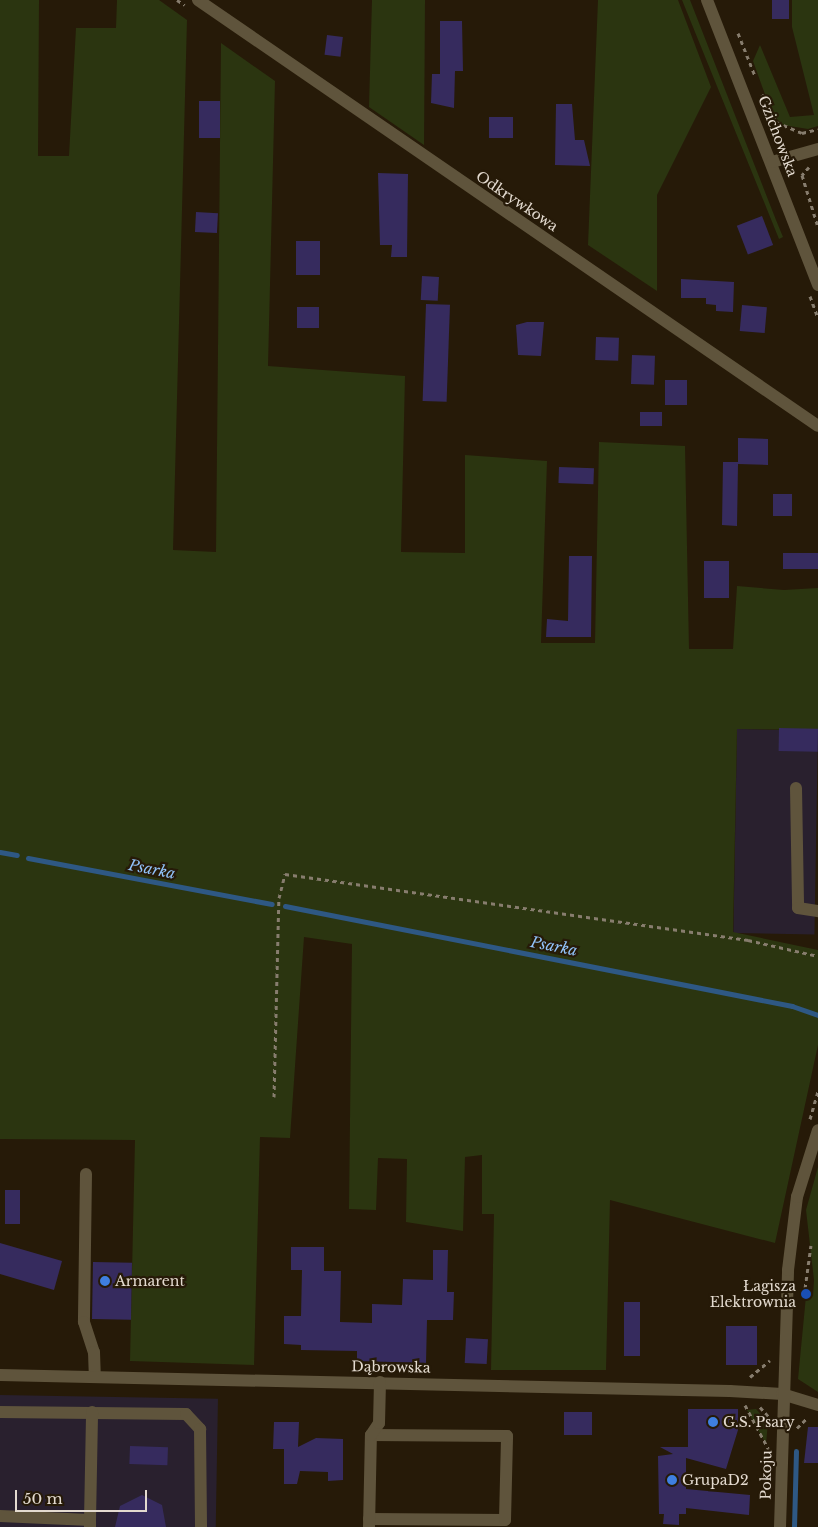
<!DOCTYPE html>
<meta charset="utf-8">
<style>
body{margin:0}
#map{position:relative;width:818px;height:1527px;overflow:hidden;background:#261a08;font-family:"Libre Baskerville",serif}
div>[style]{position:absolute}
.industrial>*{inset:0;background:#29202e;transform-origin:0 0}
.green>*{inset:0;background:#2b3510}
.stream>*{height:5px;margin:-2.5px;padding:0 2.5px;transform-origin:2.5px;border-radius:2.5px;background:#2e5884}
.building>*{inset:0;background:#362b5e;transform-origin:0 0}
.path>*{height:3px;margin-top:-1.5px;transform-origin:0;background:repeating-linear-gradient(90deg,#877d6e 0 4px,transparent 0 8px)}
.minor>*{height:12px;margin:-6px;padding:0 6px;transform-origin:6px;border-radius:6px;background:#5f543c}
.dots>*{width:14px;height:14px;translate:-50% -50%;box-sizing:border-box;border:2px solid #261a08;border-radius:50%}
span{translate:-50% -50%;white-space:nowrap;text-align:center;line-height:1.15;-webkit-text-stroke:4.5px #261a08;paint-order:stroke}
.street-label{font-size:14px;color:#e3dacf}
.poi-label{font-size:14px;color:#e3dacf}
.left{translate:0 -50%;text-align:left}
.right{translate:-100% -50%;text-align:right}
.water-label{font-size:15px;color:#92c3fa;font-style:italic}
.scale{position:absolute;left:15px;top:1490px;width:132px;height:22px;box-sizing:border-box;border:2px solid #e3dacf;border-top:0;padding-left:6px;font-size:15px;line-height:18px;white-space:nowrap;color:#e3dacf;-webkit-text-stroke:4px #261a08;paint-order:stroke}
</style>
<div id="map">
<div class="industrial">
<i style="left:737px;top:729px;width:81px;height:204px;rotate:1deg"></i>
<i style="left:0;top:1395px;width:218px;height:132px;rotate:1deg"></i>
</div>
<div class="green">
<i style="clip-path:polygon(0 0,39px 0,38px 156px,69px 156px,76px 28px,116px 28px,117px 0,159px 0,187px 20px,173px 550px,216px 552px,221px 43px,275px 81px,268px 366px,405px 376px,401px 552px,465px 553px,465px 455px,547px 461px,541px 643px,595px 643px,599px 442px,685px 446px,689px 649px,733px 649px,737px 586px,784px 590px,818px 588px,818px 730px,737px 729px,733px 932px,818px 950px,818px 1045px,775px 1243px,610px 1200px,606px 1370px,491px 1370px,494px 1214px,482px 1214px,482px 1155px,465px 1157px,463px 1231px,406px 1222px,407px 1159px,378px 1158px,376px 1210px,349px 1209px,352px 944px,304px 937px,290px 1138px,260px 1137px,254px 1365px,130px 1361px,135px 1140px,0 1139px)"></i>
<i style="clip-path:polygon(372px 0,425px 0,424px 145px,369px 107px)"></i>
<i style="clip-path:polygon(598px 0,678px 0,711px 87px,657px 195px,657px 291px,588px 245px)"></i>
<i style="clip-path:polygon(682px 0,690px 0,776px 220px,783px 237px,779px 239px)"></i>
<i style="clip-path:polygon(792px 0,818px 0,818px 126px,808px 129px,783px 125px,772px 114px,753px 61px,760px 45px,790px 117px,814px 115px,792px 27px)"></i>
<i style="clip-path:polygon(818px 1167px,818px 1392px,798px 1379px,806px 1296px,813px 1296px,814px 1280px,806px 1210px)"></i>
<i style="clip-path:polygon(756px 1409px,768px 1422px,766px 1444px,747px 1410px)"></i>
</div>
<div class="stream">
<i style="left:0;top:852px;width:17px;rotate:10deg"></i>
<i style="left:28px;top:858px;width:248px;rotate:10.7deg"></i>
<i style="left:285px;top:906px;width:517px;rotate:11.16deg"></i>
<i style="left:792px;top:1006px;width:28px;rotate:19deg"></i>
<i style="left:794px;top:1527px;width:76px;rotate:-88.5deg"></i>
</div>
<div class="building">
<i style="left:772px;top:0;width:17px;height:19px"></i>
<i style="clip-path:polygon(440px 21px,462px 21px,463px 71px,455px 71px,454px 108px,431px 103px,432px 74px,440px 74px)"></i>
<i style="left:327px;top:35px;width:16px;height:20px;rotate:7deg"></i>
<i style="left:199px;top:101px;width:21px;height:37px"></i>
<i style="clip-path:polygon(556px 104px,572px 104px,575px 140px,584px 140px,590px 166px,555px 165px)"></i>
<i style="left:489px;top:117px;width:24px;height:21px"></i>
<i style="clip-path:polygon(378px 173px,408px 174px,407px 257px,391px 257px,392px 245px,380px 245px)"></i>
<i style="left:196px;top:212px;width:22px;height:20px;rotate:3deg"></i>
<i style="left:762px;top:216px;width:31px;height:27px;rotate:69deg"></i>
<i style="left:296px;top:241px;width:24px;height:34px"></i>
<i style="left:422px;top:276px;width:17px;height:24px;rotate:3deg"></i>
<i style="clip-path:polygon(681px 279px,734px 282px,733px 312px,716px 311px,716px 305px,706px 304px,706px 298px,681px 298px)"></i>
<i style="left:426px;top:304px;width:24px;height:97px;rotate:2deg"></i>
<i style="left:742px;top:305px;width:25px;height:26px;rotate:5deg"></i>
<i style="left:297px;top:307px;width:22px;height:21px"></i>
<i style="clip-path:polygon(527px 322px,544px 322px,541px 356px,518px 355px,516px 325px)"></i>
<i style="left:596px;top:337px;width:23px;height:23px;rotate:2deg"></i>
<i style="left:632px;top:355px;width:23px;height:29px;rotate:2deg"></i>
<i style="left:665px;top:380px;width:22px;height:25px"></i>
<i style="left:640px;top:412px;width:22px;height:14px"></i>
<i style="clip-path:polygon(738px 438px,768px 439px,768px 465px,738px 464px,737px 526px,722px 525px,723px 462px,738px 462px)"></i>
<i style="left:559px;top:467px;width:35px;height:16px;rotate:2deg"></i>
<i style="left:773px;top:494px;width:19px;height:22px"></i>
<i style="left:818px;top:553px;width:16px;height:35px;rotate:90deg"></i>
<i style="clip-path:polygon(569px 556px,592px 556px,591px 637px,546px 637px,547px 619px,568px 621px)"></i>
<i style="left:704px;top:561px;width:25px;height:37px"></i>
<i style="left:779px;top:728px;width:39px;height:23px;rotate:1deg"></i>
<i style="left:5px;top:1190px;width:15px;height:34px"></i>
<i style="clip-path:polygon(0 1243px,62px 1261px,54px 1290px,0 1274px)"></i>
<i style="clip-path:polygon(291px 1247px,324px 1247px,324px 1271px,341px 1271px,340px 1322px,372px 1323px,372px 1304px,402px 1305px,403px 1279px,433px 1280px,433px 1250px,448px 1250px,447px 1292px,454px 1292px,453px 1320px,427px 1320px,426px 1363px,357px 1361px,357px 1351px,301px 1350px,301px 1345px,284px 1344px,284px 1316px,301px 1316px,302px 1270px,291px 1270px)"></i>
<i style="left:93px;top:1262px;width:39px;height:57px;rotate:1deg"></i>
<i style="left:624px;top:1302px;width:16px;height:54px"></i>
<i style="left:726px;top:1326px;width:31px;height:39px"></i>
<i style="left:466px;top:1338px;width:22px;height:25px;rotate:3deg"></i>
<i style="clip-path:polygon(688px 1409px,738px 1409px,738px 1430px,726px 1469px,686px 1458px,686px 1489px,750px 1495px,749px 1515px,686px 1508px,686px 1514px,679px 1514px,679px 1525px,663px 1524px,664px 1514px,659px 1514px,658px 1456px,673px 1454px,660px 1447px,688px 1447px)"></i>
<i style="left:564px;top:1412px;width:28px;height:23px"></i>
<i style="clip-path:polygon(274px 1422px,299px 1422px,298px 1447px,316px 1438px,343px 1439px,343px 1480px,328px 1481px,328px 1472px,300px 1471px,297px 1484px,284px 1484px,284px 1449px,273px 1449px)"></i>
<i style="clip-path:polygon(808px 1427px,818px 1427px,818px 1463px,804px 1463px)"></i>
<i style="left:130px;top:1446px;width:38px;height:18px;rotate:2deg"></i>
<i style="clip-path:polygon(142px 1495px,162px 1505px,166px 1527px,115px 1527px,120px 1506px)"></i>
</div>
<div class="path">
<i style="left:177px;top:0;width:9px;rotate:32deg"></i>
<i style="left:738px;top:33px;width:46px;rotate:68.4deg"></i>
<i style="left:762px;top:94px;width:31px;rotate:63deg"></i>
<i style="left:776px;top:122px;width:28px;rotate:23deg"></i>
<i style="left:802px;top:133px;width:16px;rotate:-14deg"></i>
<i style="left:809px;top:167px;width:11px;rotate:131deg"></i>
<i style="left:802px;top:175px;width:54px;rotate:72.9deg"></i>
<i style="left:810px;top:296px;width:23px;rotate:70deg"></i>
<i style="left:274px;top:1097px;width:199px;rotate:-88.6deg"></i>
<i style="left:279px;top:898px;width:25px;rotate:-76deg"></i>
<i style="left:285px;top:874px;width:468px;rotate:8.1deg"></i>
<i style="left:748px;top:940px;width:72px;rotate:12.9deg"></i>
<i style="left:810px;top:1119px;width:29px;rotate:-74deg"></i>
<i style="left:804px;top:1296px;width:51px;rotate:-82.2deg"></i>
<i style="left:750px;top:1377px;width:26px;rotate:-40deg"></i>
<i style="left:745px;top:1405px;width:51px;rotate:61.9deg"></i>
<i style="left:760px;top:1407px;width:13px;rotate:48deg"></i>
<i style="left:797px;top:1428px;width:16px;rotate:-45deg"></i>
</div>
<div class="minor">
<i style="left:198px;top:0;width:752px;rotate:34.49deg"></i>
<i style="left:707px;top:0;width:306px;rotate:68.7deg"></i>
<i style="left:772px;top:162px;width:48px;rotate:-15.8deg"></i>
<i style="left:796px;top:788px;width:120px;rotate:89deg"></i>
<i style="left:798px;top:908px;width:20px;rotate:9deg"></i>
<i style="left:86px;top:1174px;width:148px;rotate:90.8deg"></i>
<i style="left:84px;top:1322px;width:32px;rotate:72deg"></i>
<i style="left:94px;top:1352px;width:25px;rotate:88deg"></i>
<i style="left:0;top:1375px;width:730px;rotate:1.26deg"></i>
<i style="left:730px;top:1391px;width:52px;rotate:3.3deg"></i>
<i style="left:782px;top:1394px;width:38px;rotate:17deg"></i>
<i style="left:0;top:1412px;width:186px;rotate:0.6deg"></i>
<i style="left:186px;top:1414px;width:21px;rotate:47deg"></i>
<i style="left:200px;top:1429px;width:98px;rotate:89.4deg"></i>
<i style="left:0;top:1516px;width:90px;rotate:2.5deg"></i>
<i style="left:90px;top:1520px;width:7px;rotate:90deg"></i>
<i style="left:369px;top:1519px;width:136px;rotate:0.4deg"></i>
<i style="left:505px;top:1520px;width:84px;rotate:-88.6deg"></i>
<i style="left:507px;top:1436px;width:136px;rotate:-179.6deg"></i>
<i style="left:90px;top:1520px;width:108px;rotate:-88.9deg"></i>
<i style="left:369px;top:1527px;width:92px;rotate:-88.8deg"></i>
<i style="left:371px;top:1435px;width:14px;rotate:-56deg"></i>
<i style="left:379px;top:1423px;width:41px;rotate:-88.6deg"></i>
<i style="left:780px;top:1527px;width:257px;rotate:-88.2deg"></i>
<i style="left:788px;top:1270px;width:74px;rotate:-83deg"></i>
<i style="left:797px;top:1197px;width:70px;rotate:-72.6deg"></i>
</div>
<div class="dots">
<i style="left:105px;top:1281px;background:#3f7fe0"></i>
<i style="left:806px;top:1294px;background:#1a4fb4"></i>
<i style="left:713px;top:1422px;background:#3f7fe0"></i>
<i style="left:672px;top:1480px;background:#3f7fe0"></i>
</div>
<div class="street-label">
<span style="left:778px;top:136px;rotate:69deg">Gzichowska</span>
<span style="left:517px;top:201px;rotate:34deg">Odkrywkowa</span>
<span style="left:391px;top:1367px;rotate:1deg">Dąbrowska</span>
<span style="left:766px;top:1475px;rotate:-89deg">Pokoju</span>
</div>
<div class="poi-label">
<span class="left" style="left:115px;top:1281px">Armarent</span>
<span class="right" style="left:796px;top:1294px">Łagisza<br>Elektrownia</span>
<span class="left" style="left:723px;top:1422px">G.S. Psary</span>
<span class="left" style="left:682px;top:1480px">GrupaD2</span>
</div>
<div class="water-label">
<span style="left:152px;top:869px;rotate:11deg">Psarka</span>
<span style="left:554px;top:946px;rotate:11deg">Psarka</span>
</div>
<div class="scale">50 m</div>
</div>
